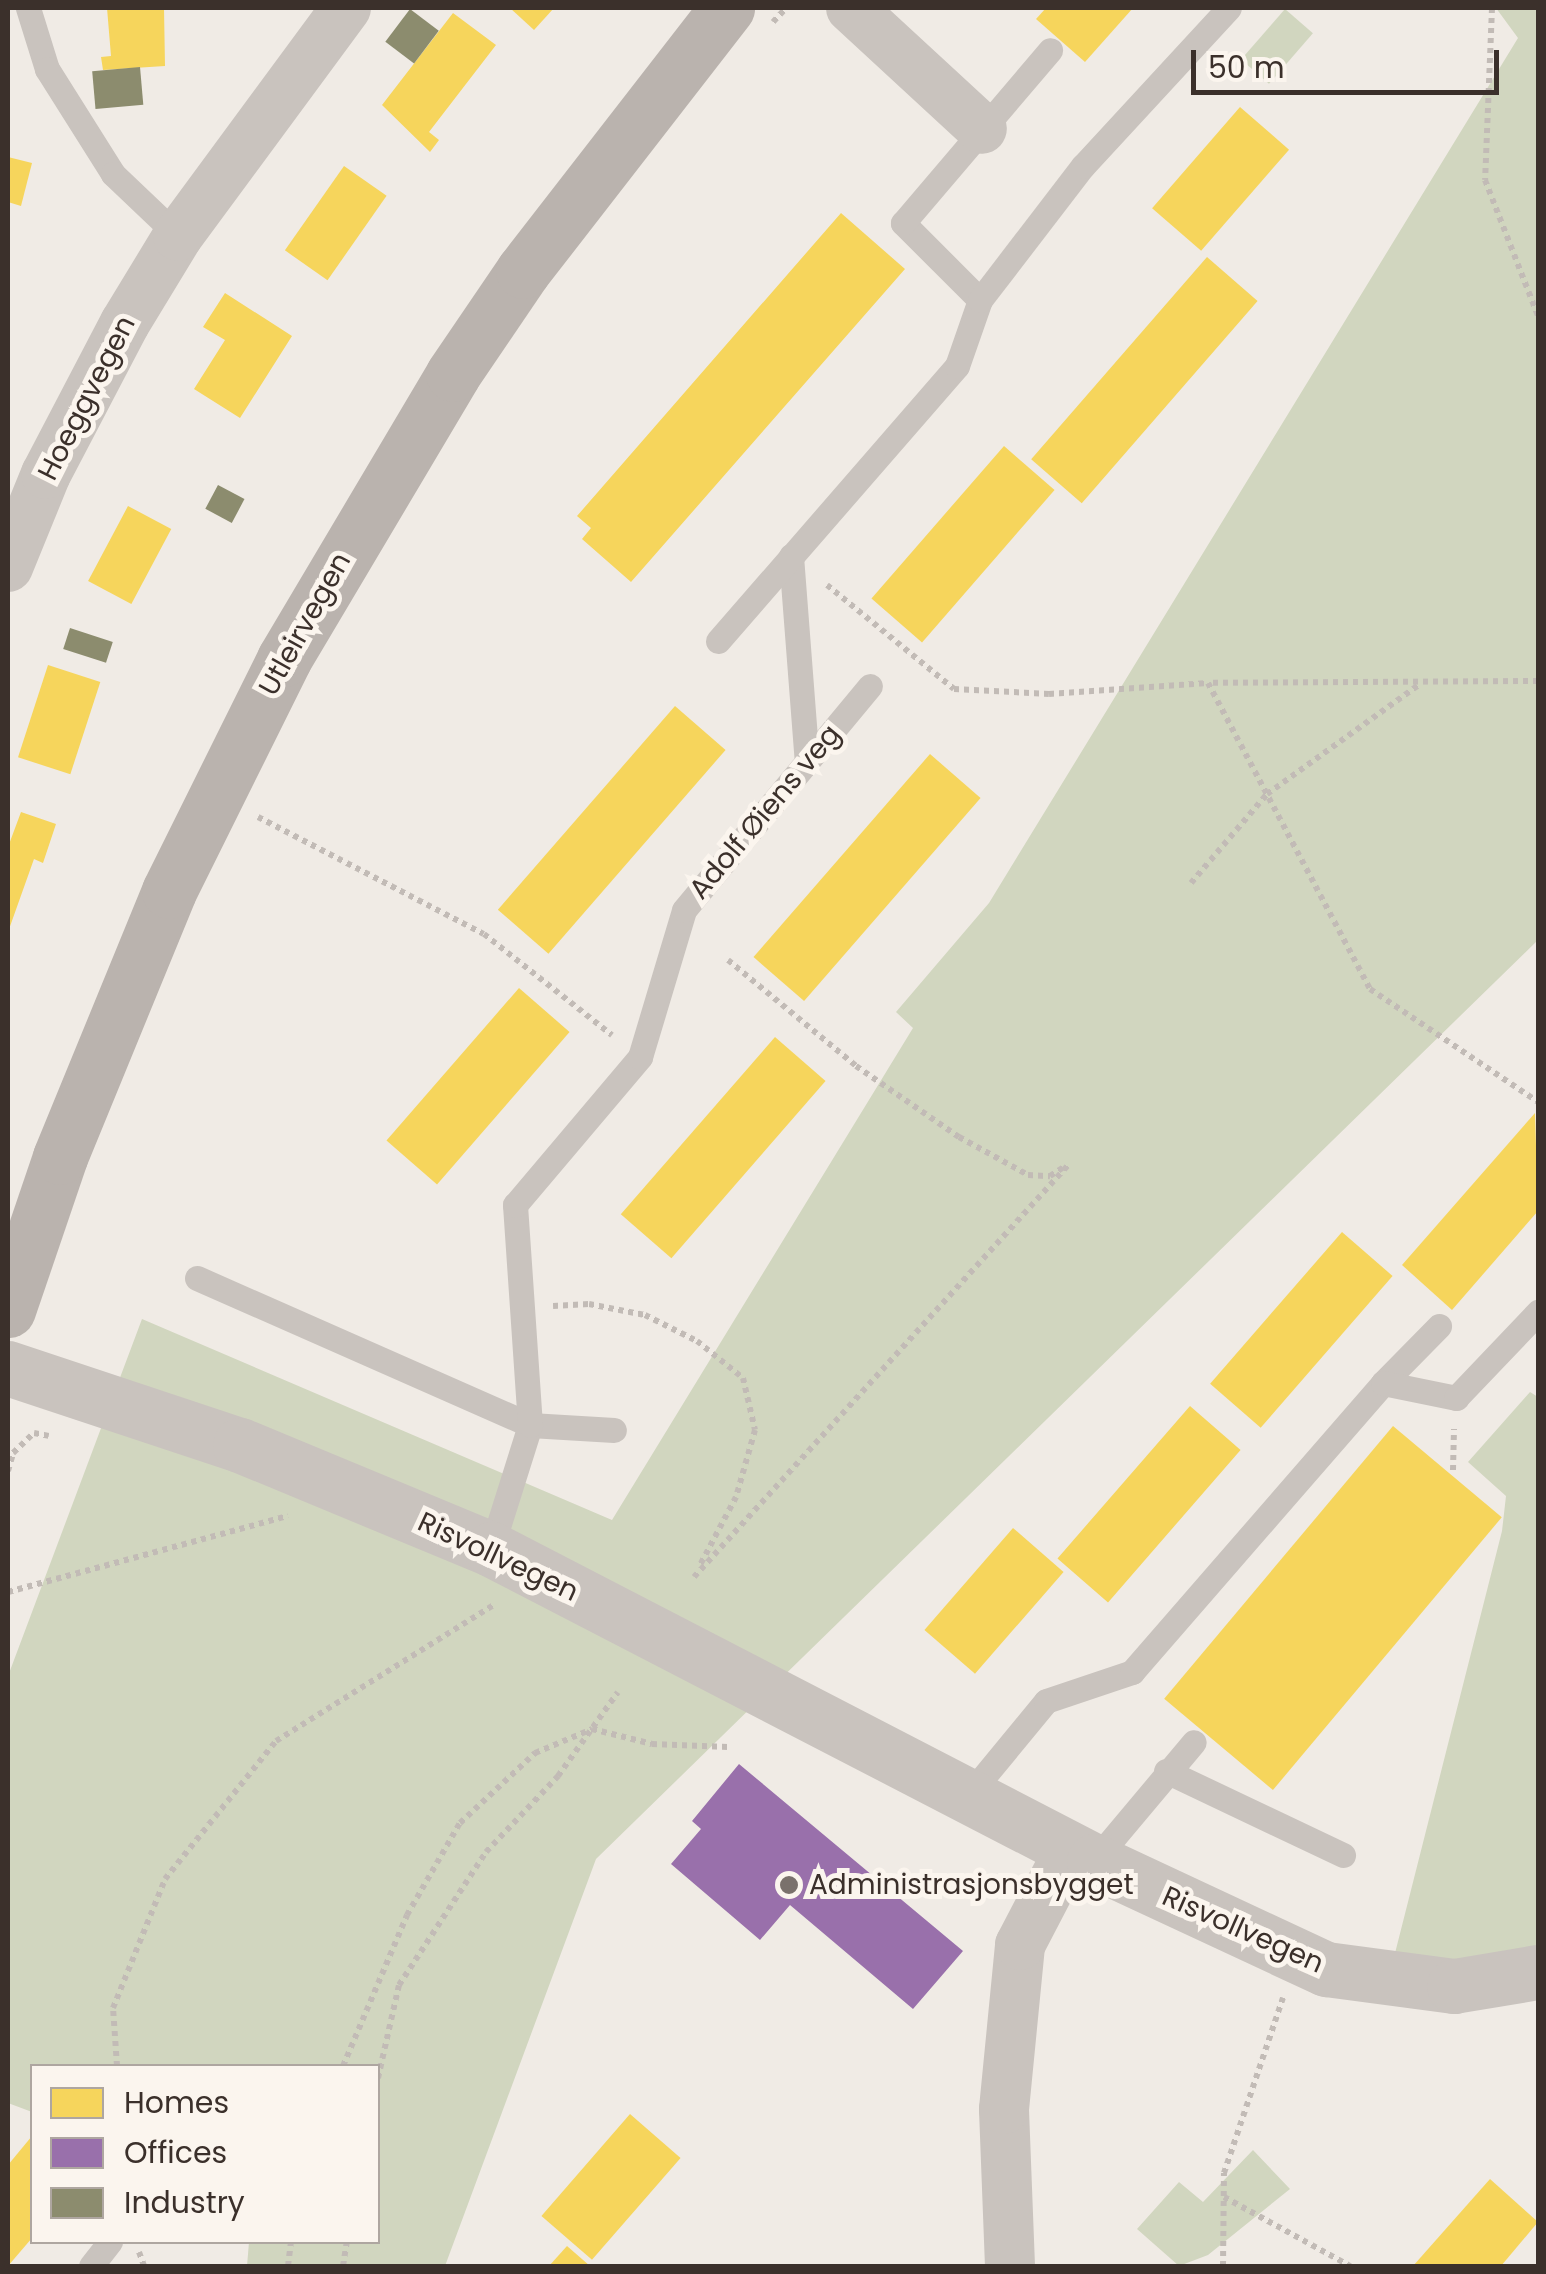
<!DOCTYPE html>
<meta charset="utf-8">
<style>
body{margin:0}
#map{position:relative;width:1546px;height:2274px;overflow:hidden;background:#f0ebe5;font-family:Poppins,sans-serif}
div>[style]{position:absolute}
.green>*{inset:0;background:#d1d6bf;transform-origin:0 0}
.homes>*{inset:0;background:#f6d55c;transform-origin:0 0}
.offices>*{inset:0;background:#9970ab}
.industry>*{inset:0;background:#8c8c6e;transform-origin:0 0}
.path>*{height:6px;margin-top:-3px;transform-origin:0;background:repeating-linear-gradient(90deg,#c2bbb6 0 5px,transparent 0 10px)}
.service>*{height:25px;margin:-12.5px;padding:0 12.5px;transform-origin:12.5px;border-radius:12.5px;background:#c9c3be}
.minor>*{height:50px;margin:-25px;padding:0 25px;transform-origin:25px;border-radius:25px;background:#c9c3be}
.tertiary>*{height:55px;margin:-27.5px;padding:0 27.5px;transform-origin:27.5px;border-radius:27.5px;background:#c9c3be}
.secondary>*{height:55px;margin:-27.5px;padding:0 27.5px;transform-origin:27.5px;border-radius:27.5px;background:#bab3ae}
.dots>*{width:28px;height:28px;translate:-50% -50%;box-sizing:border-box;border:5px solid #fbf5ee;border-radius:50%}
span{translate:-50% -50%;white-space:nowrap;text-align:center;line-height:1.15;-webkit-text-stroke:10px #fbf5ee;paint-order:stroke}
.street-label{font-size:28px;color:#3b302b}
.poi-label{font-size:28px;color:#3b302b}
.left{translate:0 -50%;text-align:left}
.frame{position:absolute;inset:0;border:10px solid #3b302b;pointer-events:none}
.legend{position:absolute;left:30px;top:2064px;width:350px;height:180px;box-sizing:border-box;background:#fbf5ee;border:2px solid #aea6a0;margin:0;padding:12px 18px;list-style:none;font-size:30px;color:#3b302b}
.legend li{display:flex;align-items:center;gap:20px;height:50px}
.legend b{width:50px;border:2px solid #aea6a0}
.scale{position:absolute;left:1191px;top:50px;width:308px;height:45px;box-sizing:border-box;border:5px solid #3b302b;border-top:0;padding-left:12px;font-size:30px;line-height:35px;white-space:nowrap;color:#3b302b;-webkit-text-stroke:8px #fbf5ee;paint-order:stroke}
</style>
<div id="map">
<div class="green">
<i style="clip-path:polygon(1496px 8px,1538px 8px,1538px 940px,596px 1859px,445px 2266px,247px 2266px,249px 2242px,378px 2242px,378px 2066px,32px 2066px,32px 2112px,8px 2103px,8px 1676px,142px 1319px,612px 1520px,913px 1028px,896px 1012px,989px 903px,1518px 38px)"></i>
<i style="left:1285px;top:9px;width:37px;height:67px;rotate:41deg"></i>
<i style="clip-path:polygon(1530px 1392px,1538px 1397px,1538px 1977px,1391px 1969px,1502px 1531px,1506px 1496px,1468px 1462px)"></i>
<i style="clip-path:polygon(1253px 2150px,1290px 2189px,1208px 2255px,1179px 2266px,1137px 2229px,1179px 2182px,1203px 2202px)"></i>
</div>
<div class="homes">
<i style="clip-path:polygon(107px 8px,164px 8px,165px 66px,103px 70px,101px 57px,111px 56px)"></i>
<i style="clip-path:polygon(510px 8px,554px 8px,534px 30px)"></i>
<i style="clip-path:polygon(1046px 8px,1133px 8px,1085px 62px,1036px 19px)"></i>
<i style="clip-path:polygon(453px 13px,496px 45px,429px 132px,439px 140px,430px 152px,382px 105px)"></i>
<i style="left:1240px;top:107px;width:65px;height:134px;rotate:41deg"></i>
<i style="clip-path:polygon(8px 157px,32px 163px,21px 206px,8px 202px)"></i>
<i style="left:344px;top:166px;width:52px;height:103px;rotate:35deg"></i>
<i style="clip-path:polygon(841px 213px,905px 269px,631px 582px,582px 539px,591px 528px,577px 516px)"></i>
<i style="left:1207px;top:257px;width:67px;height:268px;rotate:41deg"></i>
<i style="clip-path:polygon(225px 293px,292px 336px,240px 418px,194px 389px,225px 340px,203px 327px)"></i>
<i style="left:1004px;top:446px;width:67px;height:202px;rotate:41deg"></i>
<i style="left:128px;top:506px;width:49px;height:85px;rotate:28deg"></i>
<i style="left:48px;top:665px;width:55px;height:97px;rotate:18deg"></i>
<i style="left:675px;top:706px;width:67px;height:270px;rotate:41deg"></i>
<i style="left:930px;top:754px;width:67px;height:269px;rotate:41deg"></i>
<i style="clip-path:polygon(21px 812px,56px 824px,43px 863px,34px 859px,8px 932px,8px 847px)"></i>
<i style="left:519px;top:988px;width:67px;height:202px;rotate:41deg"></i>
<i style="left:775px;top:1037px;width:67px;height:235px;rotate:41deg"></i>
<i style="clip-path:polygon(1535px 1113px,1538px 1211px,1452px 1310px,1402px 1265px)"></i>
<i style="left:1342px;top:1232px;width:67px;height:201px;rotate:41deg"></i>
<i style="left:1190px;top:1406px;width:67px;height:202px;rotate:41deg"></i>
<i style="left:1393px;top:1426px;width:142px;height:356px;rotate:40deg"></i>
<i style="left:1013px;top:1528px;width:67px;height:135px;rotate:41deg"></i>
<i style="left:630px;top:2114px;width:67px;height:135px;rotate:41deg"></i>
<i style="clip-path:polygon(32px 2136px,32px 2238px,8px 2266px,8px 2165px)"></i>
<i style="clip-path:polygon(1490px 2179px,1538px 2222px,1501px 2266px,1413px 2266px)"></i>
<i style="clip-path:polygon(567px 2246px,590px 2266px,549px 2266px)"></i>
</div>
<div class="offices">
<i style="clip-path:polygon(739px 1764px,963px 1951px,913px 2009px,790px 1905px,760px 1940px,671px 1864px,701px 1829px,692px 1821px)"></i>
</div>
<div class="industry">
<i style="left:410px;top:9px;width:36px;height:41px;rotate:37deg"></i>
<i style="left:140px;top:67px;width:38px;height:48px;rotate:85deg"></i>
<i style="left:218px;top:485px;width:30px;height:27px;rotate:28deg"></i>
<i style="left:70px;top:628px;width:45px;height:22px;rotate:18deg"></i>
</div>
<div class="path">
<i style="left:1492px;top:8px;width:172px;rotate:92.3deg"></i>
<i style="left:1485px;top:180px;width:146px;rotate:68.7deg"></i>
<i style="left:773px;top:22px;width:19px;rotate:-47deg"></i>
<i style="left:827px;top:585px;width:164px;rotate:39.3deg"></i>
<i style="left:954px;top:689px;width:95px;rotate:3deg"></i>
<i style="left:1049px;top:694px;width:159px;rotate:-4deg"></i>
<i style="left:1538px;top:681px;width:330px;rotate:179.7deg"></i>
<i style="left:1208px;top:683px;width:346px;rotate:62.1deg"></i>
<i style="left:1370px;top:989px;width:202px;rotate:33.9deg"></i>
<i style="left:258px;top:817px;width:254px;rotate:27.4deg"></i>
<i style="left:484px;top:934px;width:163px;rotate:38.3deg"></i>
<i style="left:1191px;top:883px;width:117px;rotate:-49.5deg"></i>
<i style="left:1267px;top:794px;width:188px;rotate:-35.7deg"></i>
<i style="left:728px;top:960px;width:166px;rotate:39.6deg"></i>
<i style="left:856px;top:1066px;width:125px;rotate:34.6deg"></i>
<i style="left:959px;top:1137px;width:79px;rotate:28.8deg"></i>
<i style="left:1028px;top:1175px;width:22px;rotate:3deg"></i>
<i style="left:1050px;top:1176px;width:17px;rotate:-33deg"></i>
<i style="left:553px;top:1306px;width:36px;rotate:-3deg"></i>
<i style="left:589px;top:1304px;width:57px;rotate:11.1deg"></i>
<i style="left:645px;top:1315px;width:58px;rotate:26.6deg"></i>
<i style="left:697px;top:1341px;width:59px;rotate:38.8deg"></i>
<i style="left:743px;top:1378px;width:53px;rotate:77deg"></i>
<i style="left:755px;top:1430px;width:70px;rotate:105.8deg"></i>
<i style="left:736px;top:1497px;width:79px;rotate:117.9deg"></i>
<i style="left:1453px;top:1470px;width:41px;rotate:-88.6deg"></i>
<i style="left:8px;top:1471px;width:19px;rotate:-74deg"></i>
<i style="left:13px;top:1453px;width:29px;rotate:-44deg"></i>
<i style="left:34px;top:1433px;width:15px;rotate:11deg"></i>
<i style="left:694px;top:1577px;width:558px;rotate:-47.76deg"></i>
<i style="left:8px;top:1592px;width:290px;rotate:-15.2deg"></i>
<i style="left:117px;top:2066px;width:58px;rotate:-93.9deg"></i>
<i style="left:113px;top:2008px;width:139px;rotate:-68deg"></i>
<i style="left:165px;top:1879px;width:177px;rotate:-51.2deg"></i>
<i style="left:276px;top:1741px;width:258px;rotate:-32deg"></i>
<i style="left:343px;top:2066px;width:164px;rotate:-67deg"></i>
<i style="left:407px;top:1915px;width:106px;rotate:-60.1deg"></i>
<i style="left:460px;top:1823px;width:103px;rotate:-43deg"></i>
<i style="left:535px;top:1753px;width:62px;rotate:-22.8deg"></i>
<i style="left:592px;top:1729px;width:62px;rotate:14deg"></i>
<i style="left:652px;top:1744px;width:76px;rotate:2.3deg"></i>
<i style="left:378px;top:2078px;width:95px;rotate:-77.3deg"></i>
<i style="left:399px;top:1985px;width:159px;rotate:-56.8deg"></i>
<i style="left:486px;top:1852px;width:105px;rotate:-46.5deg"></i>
<i style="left:558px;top:1776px;width:103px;rotate:-54.5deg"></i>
<i style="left:1224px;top:2197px;width:144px;rotate:28.7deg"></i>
<i style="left:139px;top:2252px;width:15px;rotate:70deg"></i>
<i style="left:288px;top:2266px;width:24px;rotate:-83deg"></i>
<i style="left:343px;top:2266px;width:24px;rotate:-81deg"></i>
<i style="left:1223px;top:2266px;width:93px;rotate:-89.4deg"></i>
<i style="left:1224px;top:2173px;width:185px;rotate:-71.4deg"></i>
</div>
<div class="service">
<i style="left:28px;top:8px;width:64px;rotate:72.7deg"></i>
<i style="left:47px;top:69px;width:124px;rotate:57.8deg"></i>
<i style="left:113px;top:174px;width:90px;rotate:43.6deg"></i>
<i style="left:980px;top:300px;width:109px;rotate:-135deg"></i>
<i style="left:903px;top:223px;width:227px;rotate:-49.6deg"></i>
<i style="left:791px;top:556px;width:208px;rotate:85.6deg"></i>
<i style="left:718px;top:641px;width:364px;rotate:-49deg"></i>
<i style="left:957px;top:366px;width:70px;rotate:-70.8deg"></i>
<i style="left:980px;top:300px;width:169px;rotate:-52.5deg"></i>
<i style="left:1083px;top:166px;width:215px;rotate:-47.3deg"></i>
<i style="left:197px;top:1278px;width:364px;rotate:23.8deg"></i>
<i style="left:530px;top:1425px;width:84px;rotate:3.4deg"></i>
<i style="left:1383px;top:1383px;width:80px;rotate:-45.5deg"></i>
<i style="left:491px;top:1549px;width:130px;rotate:-72.5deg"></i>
<i style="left:530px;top:1425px;width:221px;rotate:-93.9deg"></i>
<i style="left:515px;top:1205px;width:194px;rotate:-49.8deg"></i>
<i style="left:640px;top:1057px;width:153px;rotate:-73.3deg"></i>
<i style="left:684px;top:910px;width:291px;rotate:-50.3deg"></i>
<i style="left:1166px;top:1771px;width:196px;rotate:25.4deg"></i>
<i style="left:967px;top:1797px;width:124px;rotate:-50.5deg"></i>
<i style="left:1046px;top:1701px;width:91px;rotate:-18.6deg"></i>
<i style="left:1132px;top:1672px;width:383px;rotate:-49deg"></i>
<i style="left:1383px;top:1383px;width:75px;rotate:11.6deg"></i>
<i style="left:1456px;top:1398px;width:119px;rotate:-46.4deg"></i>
<i style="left:1094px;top:1861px;width:155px;rotate:-50deg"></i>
<i style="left:91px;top:2266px;width:31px;rotate:-52deg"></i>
</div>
<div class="minor">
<i style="left:851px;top:8px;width:178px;rotate:42.7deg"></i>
<i style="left:8px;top:567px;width:100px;rotate:-67.8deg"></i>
<i style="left:46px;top:474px;width:170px;rotate:-62.4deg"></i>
<i style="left:125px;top:323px;width:102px;rotate:-58.7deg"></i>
<i style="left:178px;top:236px;width:283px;rotate:-53.6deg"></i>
<i style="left:1010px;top:2266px;width:157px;rotate:-92.2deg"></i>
<i style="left:1004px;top:2109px;width:165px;rotate:-84.4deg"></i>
<i style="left:1020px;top:1945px;width:108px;rotate:-62.5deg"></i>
</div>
<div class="tertiary">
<i style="left:8px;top:1368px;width:244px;rotate:18.4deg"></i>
<i style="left:240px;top:1445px;width:272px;rotate:22.5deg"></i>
<i style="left:491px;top:1549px;width:679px;rotate:27.36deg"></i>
<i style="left:1094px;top:1861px;width:256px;rotate:25deg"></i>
<i style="left:1326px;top:1969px;width:129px;rotate:7.6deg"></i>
<i style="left:1454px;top:1986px;width:85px;rotate:-9.5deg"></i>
</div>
<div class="secondary">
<i style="left:8px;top:1310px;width:162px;rotate:-71.2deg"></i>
<i style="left:60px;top:1157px;width:287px;rotate:-67.7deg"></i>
<i style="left:169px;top:891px;width:259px;rotate:-63.6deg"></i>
<i style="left:284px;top:659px;width:331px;rotate:-59.3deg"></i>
<i style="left:453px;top:374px;width:125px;rotate:-55.8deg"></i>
<i style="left:523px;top:271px;width:333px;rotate:-52.2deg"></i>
</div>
<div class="dots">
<i style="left:789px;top:1885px;background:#7a716c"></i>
</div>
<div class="street-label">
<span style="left:87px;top:398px;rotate:-63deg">Hoeggvegen</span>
<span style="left:305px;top:624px;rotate:-61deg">Utleirvegen</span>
<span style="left:765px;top:812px;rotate:-50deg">Adolf Øiens veg</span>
<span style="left:498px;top:1557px;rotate:25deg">Risvollvegen</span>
<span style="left:1243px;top:1930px;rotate:24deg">Risvollvegen</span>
</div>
<div class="poi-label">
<span class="left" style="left:809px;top:1885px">Administrasjonsbygget</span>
</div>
<div class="frame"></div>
<ul class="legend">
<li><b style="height:28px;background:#f6d55c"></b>Homes</li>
<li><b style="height:28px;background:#9970ab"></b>Offices</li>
<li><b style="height:28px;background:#8c8c6e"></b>Industry</li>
</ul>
<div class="scale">50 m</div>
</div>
